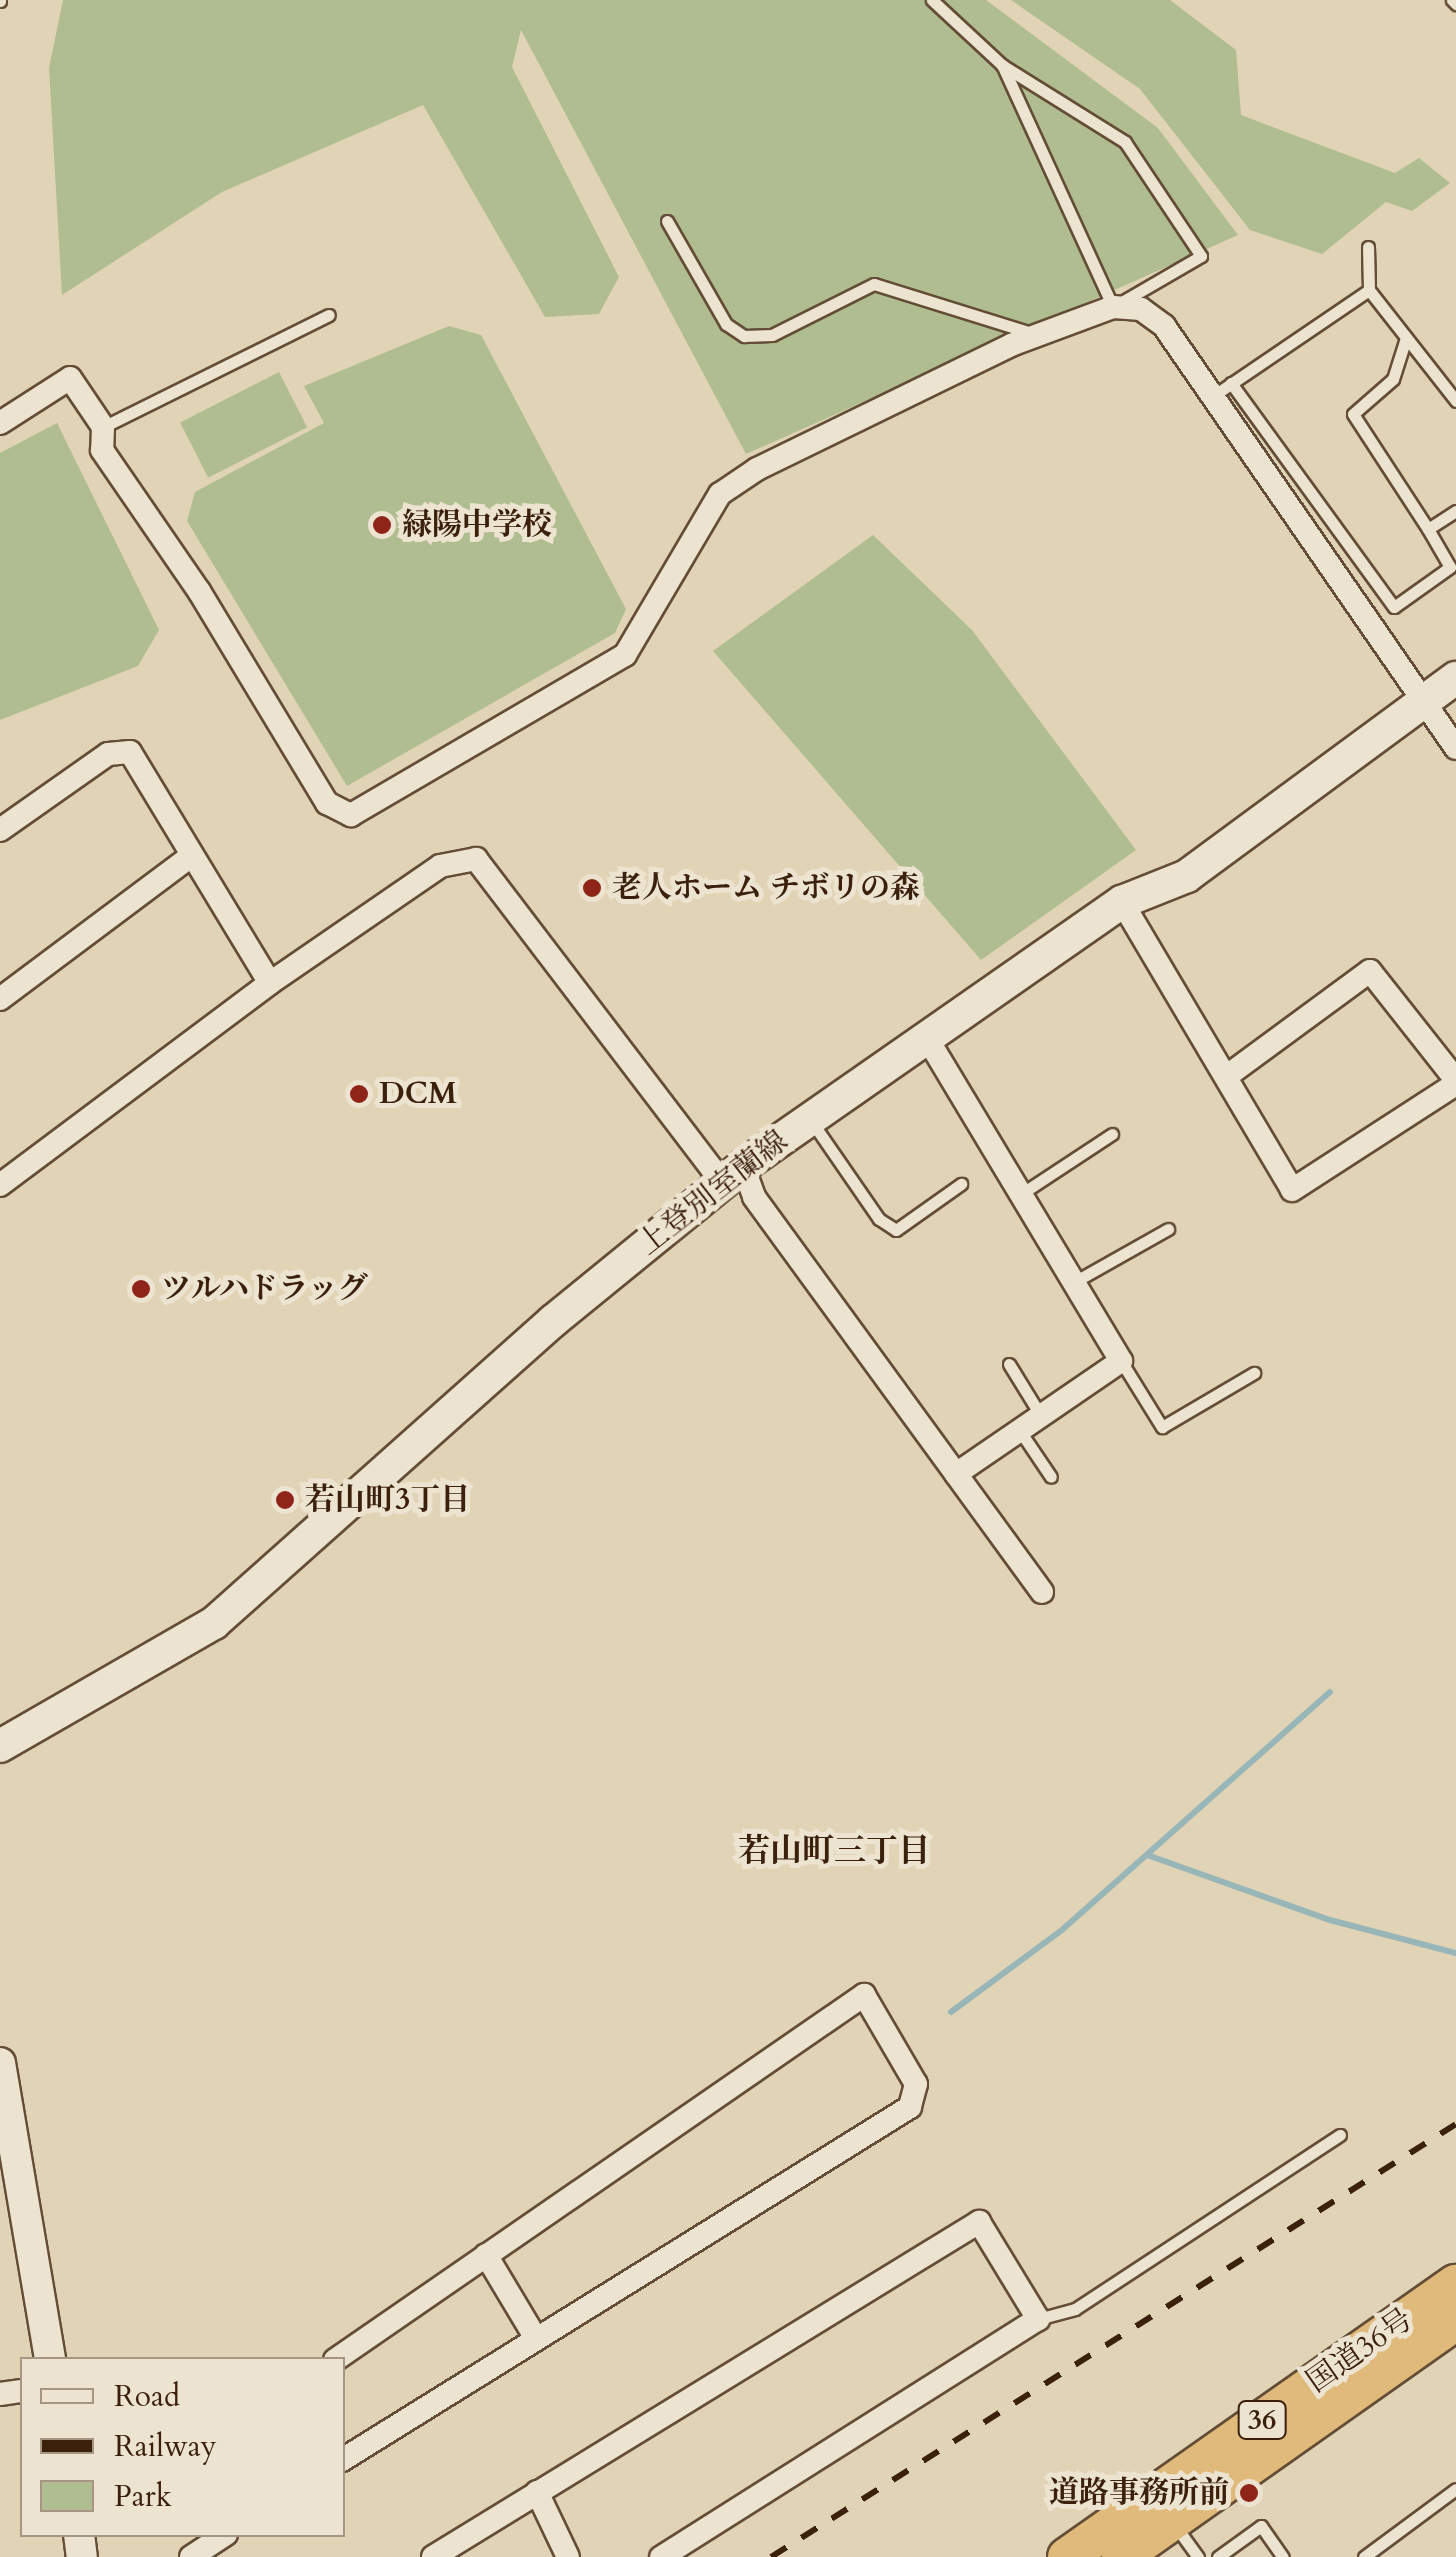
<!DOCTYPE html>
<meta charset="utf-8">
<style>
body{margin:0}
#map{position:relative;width:1456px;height:2557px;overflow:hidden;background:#e1d4b6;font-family:Cardo,"Noto Serif JP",serif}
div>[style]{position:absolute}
.green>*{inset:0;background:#b0bd90;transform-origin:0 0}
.stream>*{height:6px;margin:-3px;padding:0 3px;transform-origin:3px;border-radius:3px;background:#98b6b8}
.roads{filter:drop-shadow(2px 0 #644d36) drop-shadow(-2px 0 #644d36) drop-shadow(0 2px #644d36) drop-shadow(0 -2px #644d36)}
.service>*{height:11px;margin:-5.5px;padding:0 5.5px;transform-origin:5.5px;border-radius:5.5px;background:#ece3d0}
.minor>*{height:22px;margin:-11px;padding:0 11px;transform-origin:11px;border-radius:11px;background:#ece3d0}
.tertiary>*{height:30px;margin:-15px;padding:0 15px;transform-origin:15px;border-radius:15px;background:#ece3d0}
.secondary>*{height:32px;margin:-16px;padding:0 16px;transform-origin:16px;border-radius:16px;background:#ece3d0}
.trunk>*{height:38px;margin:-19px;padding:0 19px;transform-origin:19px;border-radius:19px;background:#e0ba7b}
.rail>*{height:6px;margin-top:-3px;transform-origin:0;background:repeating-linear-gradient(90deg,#3b200c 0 18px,transparent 0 36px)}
.dots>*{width:28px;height:28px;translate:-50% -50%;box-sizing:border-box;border:5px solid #ece3d0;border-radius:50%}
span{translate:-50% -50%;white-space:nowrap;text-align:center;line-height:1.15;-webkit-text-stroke:10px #ece3d0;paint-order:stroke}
.shield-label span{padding:2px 8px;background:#ece3d0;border:2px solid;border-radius:8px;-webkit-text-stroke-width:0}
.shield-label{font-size:28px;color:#3b200c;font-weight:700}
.poi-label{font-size:30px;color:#3b200c;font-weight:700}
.left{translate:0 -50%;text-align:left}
.right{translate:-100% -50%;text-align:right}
.street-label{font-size:30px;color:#3b200c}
.neighbourhood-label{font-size:32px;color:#3b200c;font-weight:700}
.legend{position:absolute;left:20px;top:2357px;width:325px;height:180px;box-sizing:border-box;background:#ece3d0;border:2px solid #a59582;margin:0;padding:12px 18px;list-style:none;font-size:30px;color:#3b200c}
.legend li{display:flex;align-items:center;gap:20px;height:50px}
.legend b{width:50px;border:2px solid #a59582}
</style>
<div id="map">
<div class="green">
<i style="clip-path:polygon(63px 0,986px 0,1158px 128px,1238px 235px,746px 454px,521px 30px,512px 67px,619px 277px,599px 314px,545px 317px,423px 105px,222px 192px,62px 295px,49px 68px)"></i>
<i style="clip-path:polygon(1011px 0,1170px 0,1236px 50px,1241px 115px,1395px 173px,1419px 158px,1450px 183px,1412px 211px,1386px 202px,1322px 254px,1250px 230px,1140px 89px)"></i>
<i style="clip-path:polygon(449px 326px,481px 335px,626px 609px,615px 633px,347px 786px,187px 521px,195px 492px,324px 423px,304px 386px)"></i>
<i style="left:279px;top:372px;width:62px;height:111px;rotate:63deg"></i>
<i style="clip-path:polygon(57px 423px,159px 630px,138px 666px,0 720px,0 453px)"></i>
<i style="clip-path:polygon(873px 535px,972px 630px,1136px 850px,981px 960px,713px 651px)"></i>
</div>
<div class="stream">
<i style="left:1150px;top:1856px;width:191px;rotate:19.6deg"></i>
<i style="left:1330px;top:1920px;width:130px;rotate:14.7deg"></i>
<i style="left:951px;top:2012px;width:139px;rotate:-36.5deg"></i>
<i style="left:1063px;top:1929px;width:357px;rotate:-41.6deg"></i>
</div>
<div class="roads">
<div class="service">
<i style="left:932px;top:0;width:96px;rotate:42.9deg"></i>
<i style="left:1002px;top:65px;width:145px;rotate:32deg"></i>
<i style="left:1125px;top:142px;width:137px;rotate:56.3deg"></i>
<i style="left:1201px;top:256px;width:102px;rotate:149.9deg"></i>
<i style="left:1113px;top:307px;width:266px;rotate:-114.6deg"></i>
<i style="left:1452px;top:0;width:6px;rotate:45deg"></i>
<i style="left:0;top:1px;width:1px;rotate:-90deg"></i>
<i style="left:667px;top:221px;width:119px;rotate:60.2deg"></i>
<i style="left:726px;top:324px;width:22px;rotate:34deg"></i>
<i style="left:744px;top:336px;width:28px;rotate:-2deg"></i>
<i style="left:772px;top:335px;width:114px;rotate:-26.6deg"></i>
<i style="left:874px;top:284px;width:169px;rotate:17.3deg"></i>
<i style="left:1369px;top:290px;width:141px;rotate:51.9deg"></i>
<i style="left:1406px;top:338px;width:43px;rotate:107.6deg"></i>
<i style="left:1393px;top:379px;width:53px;rotate:138.8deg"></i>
<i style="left:1353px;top:414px;width:137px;rotate:56.9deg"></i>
<i style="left:1428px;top:529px;width:33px;rotate:-33deg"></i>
<i style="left:1231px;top:383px;width:277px;rotate:54deg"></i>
<i style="left:1394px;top:607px;width:69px;rotate:-35.5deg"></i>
<i style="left:1450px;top:567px;width:44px;rotate:-120.1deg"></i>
<i style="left:1213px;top:396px;width:189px;rotate:-34.2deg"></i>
<i style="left:1369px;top:290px;width:43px;rotate:-91.3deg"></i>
<i style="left:103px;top:427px;width:252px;rotate:-26.4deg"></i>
<i style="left:812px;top:1122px;width:118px;rotate:55.4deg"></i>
<i style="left:879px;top:1219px;width:20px;rotate:33deg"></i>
<i style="left:896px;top:1230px;width:80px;rotate:-35.3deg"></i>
<i style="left:1021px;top:1194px;width:109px;rotate:-33.4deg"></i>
<i style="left:1074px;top:1282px;width:108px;rotate:-29.4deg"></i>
<i style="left:1121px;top:1361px;width:78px;rotate:58.2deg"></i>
<i style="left:1162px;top:1427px;width:107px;rotate:-30.4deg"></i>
<i style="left:1009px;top:1364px;width:61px;rotate:58.4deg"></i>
<i style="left:1020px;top:1431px;width:55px;rotate:56deg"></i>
<i style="left:1038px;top:2319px;width:38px;rotate:-15deg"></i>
<i style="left:1075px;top:2309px;width:317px;rotate:-33.3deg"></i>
<i style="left:1174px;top:2524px;width:41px;rotate:54deg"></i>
<i style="left:1218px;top:2557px;width:53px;rotate:-35.8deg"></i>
<i style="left:1261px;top:2526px;width:38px;rotate:55deg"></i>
<i style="left:1364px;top:2557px;width:114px;rotate:-36.5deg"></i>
</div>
<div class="minor">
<i style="left:0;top:423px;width:83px;rotate:-32.7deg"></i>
<i style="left:70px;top:378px;width:59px;rotate:56deg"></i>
<i style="left:103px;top:427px;width:23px;rotate:92deg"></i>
<i style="left:102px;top:450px;width:171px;rotate:55.5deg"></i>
<i style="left:199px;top:591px;width:248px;rotate:58.9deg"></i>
<i style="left:327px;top:803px;width:27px;rotate:27deg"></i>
<i style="left:351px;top:815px;width:317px;rotate:-30.3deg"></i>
<i style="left:625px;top:655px;width:187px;rotate:-59.5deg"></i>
<i style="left:720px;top:494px;width:45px;rotate:-34deg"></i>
<i style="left:757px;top:469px;width:283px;rotate:-26deg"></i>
<i style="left:1011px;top:345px;width:109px;rotate:-20.4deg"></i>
<i style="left:1113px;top:307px;width:28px;rotate:4deg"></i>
<i style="left:1141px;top:309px;width:29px;rotate:36deg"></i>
<i style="left:1164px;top:326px;width:513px;rotate:55.32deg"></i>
<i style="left:0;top:830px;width:132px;rotate:-35.1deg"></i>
<i style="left:108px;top:754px;width:22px;rotate:-5deg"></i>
<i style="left:130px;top:752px;width:270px;rotate:58.8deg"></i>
<i style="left:1122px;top:902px;width:334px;rotate:59.4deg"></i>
<i style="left:1292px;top:1190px;width:195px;rotate:-32.9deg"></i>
<i style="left:0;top:999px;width:237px;rotate:-36.8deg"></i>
<i style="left:1227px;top:1076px;width:177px;rotate:-36.3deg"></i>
<i style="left:1370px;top:971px;width:139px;rotate:51.7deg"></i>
<i style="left:743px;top:1166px;width:33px;rotate:70deg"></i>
<i style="left:754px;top:1197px;width:343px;rotate:53.9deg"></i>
<i style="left:956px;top:1474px;width:200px;rotate:-34.4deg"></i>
<i style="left:1121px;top:1361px;width:377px;rotate:-121deg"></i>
<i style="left:0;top:1185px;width:337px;rotate:-36.8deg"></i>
<i style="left:270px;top:983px;width:206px;rotate:-34.5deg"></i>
<i style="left:440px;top:866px;width:37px;rotate:-11deg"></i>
<i style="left:476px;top:859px;width:406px;rotate:52.7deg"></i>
<i style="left:956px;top:1474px;width:146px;rotate:53.9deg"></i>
<i style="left:486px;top:2255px;width:96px;rotate:59.1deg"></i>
<i style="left:335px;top:2360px;width:643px;rotate:-34.6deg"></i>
<i style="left:864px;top:1995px;width:103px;rotate:59.7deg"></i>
<i style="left:916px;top:2084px;width:24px;rotate:105deg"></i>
<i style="left:910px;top:2107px;width:669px;rotate:148.14deg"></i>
<i style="left:0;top:2394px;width:22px;rotate:-8deg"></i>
<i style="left:537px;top:2492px;width:72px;rotate:64.5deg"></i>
<i style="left:191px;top:2557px;width:42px;rotate:-33.3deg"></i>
<i style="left:433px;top:2557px;width:641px;rotate:-31.53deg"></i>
<i style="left:979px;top:2222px;width:114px;rotate:58.7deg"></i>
<i style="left:1038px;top:2319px;width:446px;rotate:147.7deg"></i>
</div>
<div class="tertiary">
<i style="left:0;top:2063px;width:301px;rotate:80.4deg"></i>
<i style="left:79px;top:2534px;width:23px;rotate:83deg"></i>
</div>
<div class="secondary">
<i style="left:0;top:1746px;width:247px;rotate:-29.9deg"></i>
<i style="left:214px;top:1623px;width:454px;rotate:-41.7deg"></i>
<i style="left:553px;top:1321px;width:245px;rotate:-39.2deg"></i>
<i style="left:743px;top:1166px;width:462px;rotate:-34.9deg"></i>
<i style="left:1122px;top:902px;width:70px;rotate:-21.8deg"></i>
<i style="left:1187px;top:876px;width:334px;rotate:-36.4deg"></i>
</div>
<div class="trunk">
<i style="left:1067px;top:2557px;width:475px;rotate:-35.1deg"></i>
<i style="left:1121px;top:2557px;width:410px;rotate:-35.2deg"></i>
</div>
</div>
<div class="rail">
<i style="left:771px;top:2557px;width:810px;rotate:-32.3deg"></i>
</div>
<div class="dots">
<i style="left:382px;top:525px;background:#8f2418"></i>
<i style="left:592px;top:888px;background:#8f2418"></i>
<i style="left:359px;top:1094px;background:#8f2418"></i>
<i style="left:141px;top:1289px;background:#8f2418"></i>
<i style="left:285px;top:1500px;background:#8f2418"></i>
<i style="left:1249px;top:2493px;background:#8f2418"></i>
</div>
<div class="shield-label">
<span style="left:1262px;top:2420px">36</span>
</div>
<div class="poi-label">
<span class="left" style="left:402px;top:525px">緑陽中学校</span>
<span class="left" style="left:612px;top:888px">老人ホーム チボリの森</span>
<span class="left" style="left:379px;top:1094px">DCM</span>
<span class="left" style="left:161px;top:1289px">ツルハドラッグ</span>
<span class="left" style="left:305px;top:1500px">若山町3丁目</span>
<span class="right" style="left:1229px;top:2493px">道路事務所前</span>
</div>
<div class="street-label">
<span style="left:713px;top:1193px;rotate:-38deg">上登別室蘭線</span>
<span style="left:1360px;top:2351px;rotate:-35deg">国道36号</span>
</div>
<div class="neighbourhood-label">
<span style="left:834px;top:1851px">若山町三丁目</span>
</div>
<ul class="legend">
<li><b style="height:12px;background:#ece3d0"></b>Road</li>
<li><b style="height:12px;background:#3b200c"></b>Railway</li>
<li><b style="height:28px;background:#b0bd90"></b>Park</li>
</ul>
</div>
